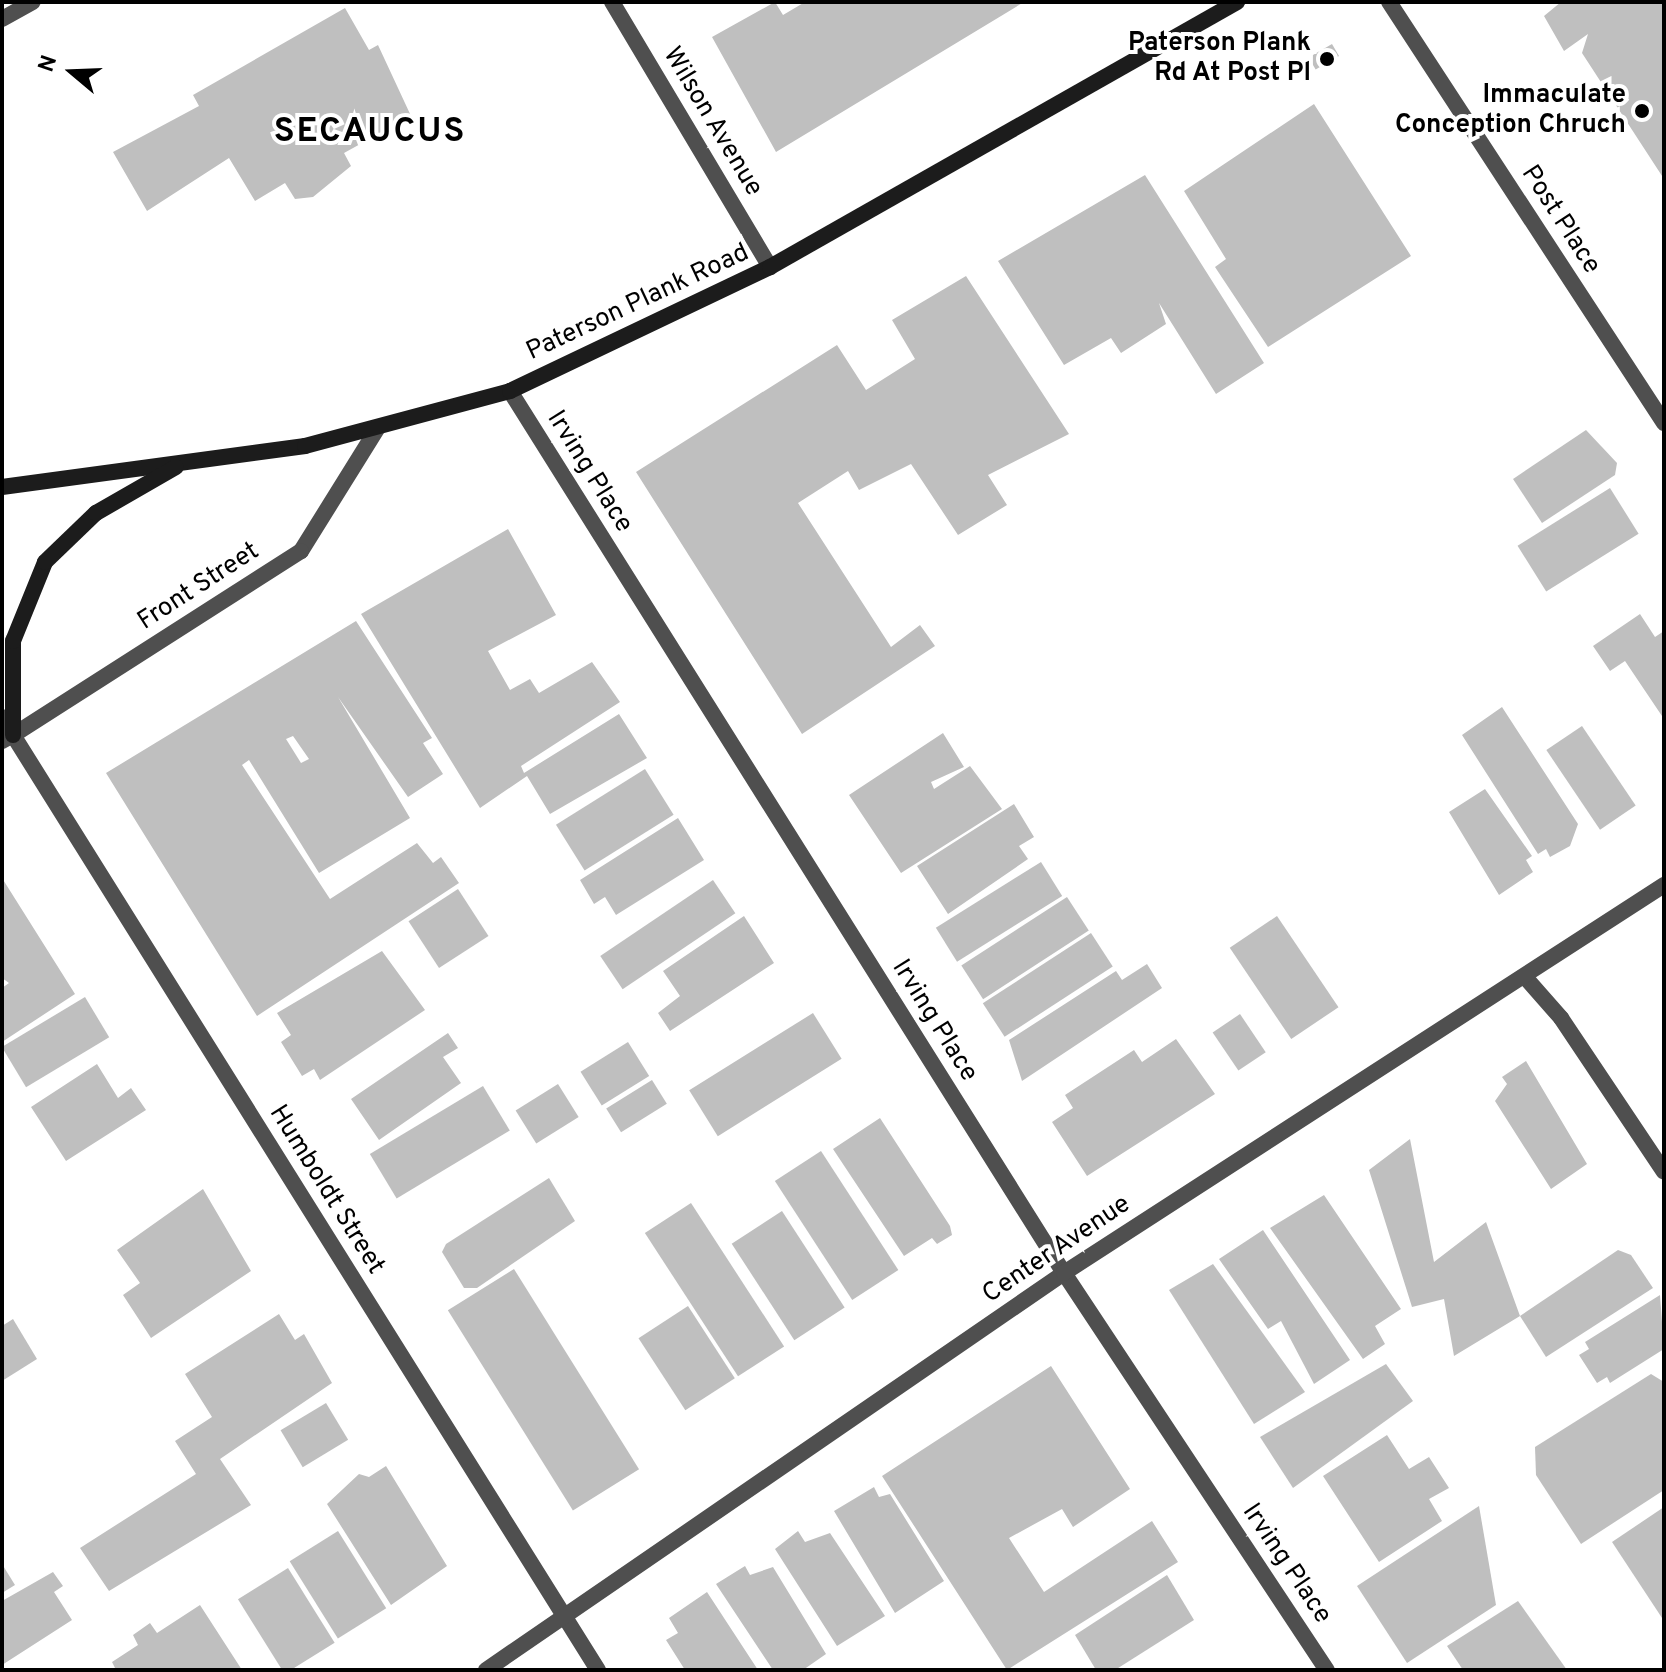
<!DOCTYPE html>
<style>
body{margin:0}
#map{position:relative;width:1666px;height:1672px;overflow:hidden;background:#fff;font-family:Overpass,sans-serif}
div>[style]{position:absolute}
.building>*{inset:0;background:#bfbfbf;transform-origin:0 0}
.minor>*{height:16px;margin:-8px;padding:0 8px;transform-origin:8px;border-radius:8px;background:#4f4f4f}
.tertiary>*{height:16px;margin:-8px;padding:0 8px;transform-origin:8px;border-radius:8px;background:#4f4f4f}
.secondary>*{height:16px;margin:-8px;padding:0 8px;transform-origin:8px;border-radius:8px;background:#1c1c1c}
.dots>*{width:22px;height:22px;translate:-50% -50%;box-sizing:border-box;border:4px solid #fff;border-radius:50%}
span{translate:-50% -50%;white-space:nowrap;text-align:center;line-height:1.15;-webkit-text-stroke:8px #fff;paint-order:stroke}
.poi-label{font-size:26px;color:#000;font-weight:700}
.right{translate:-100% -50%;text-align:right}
.street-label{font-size:26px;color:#000}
.district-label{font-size:34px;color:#000;font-weight:700;letter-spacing:2px}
.frame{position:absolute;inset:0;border:4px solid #000;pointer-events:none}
.north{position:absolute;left:32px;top:32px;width:80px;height:80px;-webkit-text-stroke:6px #fff;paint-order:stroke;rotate:289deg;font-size:22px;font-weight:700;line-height:32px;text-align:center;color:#000}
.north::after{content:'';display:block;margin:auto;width:28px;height:36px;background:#000;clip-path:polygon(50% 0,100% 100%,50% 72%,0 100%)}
</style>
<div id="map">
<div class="building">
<i style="clip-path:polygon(775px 2px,783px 15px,805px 2px,1024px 2px,776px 152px,712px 37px)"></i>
<i style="clip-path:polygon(1561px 2px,1664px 2px,1664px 179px,1582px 53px,1588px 34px,1564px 51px,1544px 16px)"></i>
<i style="clip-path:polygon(345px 8px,369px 50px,378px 45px,411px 116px,344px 153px,351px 166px,313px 197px,295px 199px,285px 183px,255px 201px,229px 158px,147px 211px,113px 152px,199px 106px,193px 95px)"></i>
<i style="left:1332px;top:44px;width:14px;height:27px;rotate:60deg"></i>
<i style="clip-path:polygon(1314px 104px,1411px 256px,1268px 347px,1215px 267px,1226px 259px,1184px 191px)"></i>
<i style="clip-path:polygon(1145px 175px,1264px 363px,1216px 394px,1159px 303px,1166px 324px,1121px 353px,1111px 338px,1064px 365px,998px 261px)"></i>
<i style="clip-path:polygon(966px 276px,1069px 434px,988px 475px,1007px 505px,958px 535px,911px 464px,859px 490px,848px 471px,798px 503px,891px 647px,920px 625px,935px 646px,802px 734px,636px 472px,837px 345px,866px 390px,915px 359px,892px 320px)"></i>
<i style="clip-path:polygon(1586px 430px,1617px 463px,1615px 475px,1542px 523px,1513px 479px)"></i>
<i style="left:1610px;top:488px;width:54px;height:109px;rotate:58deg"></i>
<i style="clip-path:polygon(508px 529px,556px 615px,488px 651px,510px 690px,530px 679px,539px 693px,592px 662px,620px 702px,521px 766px,524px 773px,619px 714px,647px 758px,550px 814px,527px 776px,480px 808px,361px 614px)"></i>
<i style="clip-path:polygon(1640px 614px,1655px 637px,1664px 631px,1664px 719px,1625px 661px,1610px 671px,1593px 646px)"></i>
<i style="clip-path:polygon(evenodd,356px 621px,432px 738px,423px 743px,443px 774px,408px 797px,338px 697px,410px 818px,319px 873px,249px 760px,242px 765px,330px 899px,417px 843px,433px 863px,441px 857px,459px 883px,257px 1016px,106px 773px,356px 621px,293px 736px,309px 759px,301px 763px,286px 739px,293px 736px)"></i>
<i style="clip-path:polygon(1502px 707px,1578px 824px,1570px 846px,1550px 857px,1546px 849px,1538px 854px,1462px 735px)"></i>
<i style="left:1582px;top:726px;width:96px;height:43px;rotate:56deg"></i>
<i style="clip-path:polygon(943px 733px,964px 767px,931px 782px,934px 789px,970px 766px,1002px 809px,901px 873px,849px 795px)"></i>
<i style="left:645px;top:769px;width:54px;height:105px;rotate:58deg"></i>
<i style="clip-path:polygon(1485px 789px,1532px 856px,1526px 860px,1533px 872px,1499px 895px,1449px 812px)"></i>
<i style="clip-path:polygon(1014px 804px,1034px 837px,1019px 846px,1028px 859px,948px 914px,917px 866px)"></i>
<i style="clip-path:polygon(678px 818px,704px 860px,616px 915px,605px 897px,594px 904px,580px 880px)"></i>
<i style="left:1041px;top:862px;width:40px;height:124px;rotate:58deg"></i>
<i style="clip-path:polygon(2px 878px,75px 994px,2px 1042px,2px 988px,9px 983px,2px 978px)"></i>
<i style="left:713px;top:880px;width:40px;height:136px;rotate:56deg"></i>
<i style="left:458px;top:889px;width:56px;height:59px;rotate:57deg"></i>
<i style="left:1067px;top:897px;width:40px;height:126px;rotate:57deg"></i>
<i style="clip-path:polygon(744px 916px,774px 963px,670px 1031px,658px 1013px,680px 996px,663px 971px)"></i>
<i style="left:1277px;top:916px;width:110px;height:57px;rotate:56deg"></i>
<i style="left:1091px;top:933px;width:40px;height:129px;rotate:57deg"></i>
<i style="clip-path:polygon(382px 951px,425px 1010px,320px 1080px,314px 1069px,302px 1076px,281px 1042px,291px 1035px,277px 1013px)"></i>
<i style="clip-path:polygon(1147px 964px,1162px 988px,1022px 1081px,1009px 1040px,1116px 971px,1122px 980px)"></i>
<i style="left:85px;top:997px;width:47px;height:97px;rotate:59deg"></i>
<i style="left:813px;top:1013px;width:54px;height:146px;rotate:58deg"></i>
<i style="left:1240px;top:1014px;width:46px;height:33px;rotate:56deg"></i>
<i style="clip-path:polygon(448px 1033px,458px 1048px,443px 1057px,461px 1083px,379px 1140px,351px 1099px)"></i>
<i style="clip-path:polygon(1176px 1039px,1215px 1094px,1087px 1176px,1052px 1122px,1073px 1108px,1065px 1095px,1134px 1050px,1142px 1062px)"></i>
<i style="left:628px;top:1042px;width:40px;height:56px;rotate:58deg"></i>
<i style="clip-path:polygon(1526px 1061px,1587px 1164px,1551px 1189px,1495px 1101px,1507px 1084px,1502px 1077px)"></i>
<i style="clip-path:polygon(97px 1064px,118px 1098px,131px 1088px,146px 1110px,66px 1161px,31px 1107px)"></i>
<i style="left:652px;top:1080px;width:28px;height:54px;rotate:58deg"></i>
<i style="left:558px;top:1084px;width:39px;height:50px;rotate:58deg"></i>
<i style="left:483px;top:1086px;width:52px;height:132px;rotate:59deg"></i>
<i style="clip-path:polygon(880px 1118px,950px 1226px,952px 1235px,937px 1244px,932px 1238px,904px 1256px,833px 1149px)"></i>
<i style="clip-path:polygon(1410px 1139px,1434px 1262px,1486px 1222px,1520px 1316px,1454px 1356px,1444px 1299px,1412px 1307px,1369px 1170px)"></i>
<i style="left:821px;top:1151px;width:142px;height:55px;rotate:57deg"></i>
<i style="clip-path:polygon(549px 1178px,575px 1221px,477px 1288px,464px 1288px,442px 1252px,446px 1244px)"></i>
<i style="clip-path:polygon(203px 1189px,251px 1271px,151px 1338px,123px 1295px,140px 1283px,117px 1250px)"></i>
<i style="clip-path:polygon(1324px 1195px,1401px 1309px,1375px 1326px,1385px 1344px,1363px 1359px,1270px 1228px)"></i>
<i style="left:691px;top:1203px;width:171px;height:55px;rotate:57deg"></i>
<i style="left:782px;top:1211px;width:115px;height:60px;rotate:57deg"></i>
<i style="clip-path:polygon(1263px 1230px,1350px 1360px,1314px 1384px,1281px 1321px,1268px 1329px,1219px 1259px)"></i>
<i style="clip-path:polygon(1618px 1250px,1631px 1255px,1653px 1288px,1546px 1357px,1520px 1316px)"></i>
<i style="clip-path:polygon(1213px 1264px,1305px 1392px,1254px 1424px,1169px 1290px)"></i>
<i style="left:514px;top:1269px;width:236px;height:78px;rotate:58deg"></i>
<i style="clip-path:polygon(1660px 1295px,1664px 1349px,1610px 1383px,1607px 1377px,1597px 1383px,1579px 1355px,1589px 1349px,1585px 1342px)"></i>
<i style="left:688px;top:1306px;width:86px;height:59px;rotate:57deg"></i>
<i style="clip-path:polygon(279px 1314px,295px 1340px,304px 1334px,332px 1383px,220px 1459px,251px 1505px,109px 1591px,80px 1548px,196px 1474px,175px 1441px,212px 1417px,185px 1374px)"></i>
<i style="clip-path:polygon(13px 1319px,37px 1359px,2px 1381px,2px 1326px)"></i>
<i style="clip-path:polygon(1386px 1364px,1413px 1401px,1293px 1488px,1260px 1437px)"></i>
<i style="clip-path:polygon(1051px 1366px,1130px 1489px,1073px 1527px,1062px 1509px,1009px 1538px,1044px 1592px,1152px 1521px,1178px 1562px,1007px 1670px,882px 1476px)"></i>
<i style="clip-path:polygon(1651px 1374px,1664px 1382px,1664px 1490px,1581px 1544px,1536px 1475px,1535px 1447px)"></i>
<i style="left:326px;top:1403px;width:43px;height:53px;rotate:59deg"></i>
<i style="clip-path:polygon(1387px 1435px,1409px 1469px,1429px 1457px,1449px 1488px,1429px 1499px,1442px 1521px,1379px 1562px,1323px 1476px)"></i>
<i style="clip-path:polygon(386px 1466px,447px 1566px,391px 1605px,327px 1504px,359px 1474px,369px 1477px)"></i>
<i style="clip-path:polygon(874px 1487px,879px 1497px,890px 1494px,944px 1581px,895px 1613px,834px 1511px)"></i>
<i style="clip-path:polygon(1479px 1506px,1496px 1605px,1407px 1663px,1357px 1586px)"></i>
<i style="clip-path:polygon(1664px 1507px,1664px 1621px,1612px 1542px)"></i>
<i style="left:338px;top:1531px;width:91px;height:57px;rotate:58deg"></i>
<i style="clip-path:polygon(798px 1531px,805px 1542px,830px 1533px,885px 1616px,837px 1646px,775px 1549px)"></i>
<i style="clip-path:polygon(2px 1564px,15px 1585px,2px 1593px)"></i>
<i style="clip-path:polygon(745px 1566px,750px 1575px,773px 1567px,826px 1654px,803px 1670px,773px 1670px,716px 1584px)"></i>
<i style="left:288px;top:1568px;width:88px;height:59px;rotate:58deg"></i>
<i style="clip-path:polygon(53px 1572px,63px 1586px,54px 1592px,72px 1620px,2px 1665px,2px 1601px)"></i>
<i style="clip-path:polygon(1167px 1575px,1194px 1620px,1115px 1670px,1096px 1670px,1075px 1635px)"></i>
<i style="clip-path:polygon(707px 1592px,758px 1670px,685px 1670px,666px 1640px,678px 1633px,669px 1618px)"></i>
<i style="clip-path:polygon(1518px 1601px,1567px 1670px,1463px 1670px,1447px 1646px)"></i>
<i style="clip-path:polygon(200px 1605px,242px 1670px,116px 1670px,112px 1662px,138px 1645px,133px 1635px,150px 1623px,157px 1633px)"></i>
</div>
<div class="minor">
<i style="left:612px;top:2px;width:309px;rotate:59.2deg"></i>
<i style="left:1389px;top:2px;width:503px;rotate:56.85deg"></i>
<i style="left:2px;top:19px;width:35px;rotate:-29deg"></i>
<i style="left:510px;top:391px;width:1042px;rotate:57.87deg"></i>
<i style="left:1064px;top:1273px;width:476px;rotate:56.5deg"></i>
<i style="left:377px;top:429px;width:144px;rotate:121.9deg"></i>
<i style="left:301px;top:551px;width:342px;rotate:147.4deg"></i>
<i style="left:13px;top:735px;width:1103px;rotate:57.97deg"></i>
<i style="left:1525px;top:977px;width:55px;rotate:48.7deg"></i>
<i style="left:1561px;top:1018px;width:185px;rotate:56.2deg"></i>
<i style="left:486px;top:1670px;width:701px;rotate:-34.48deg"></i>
<i style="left:1064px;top:1273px;width:715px;rotate:-32.89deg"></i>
</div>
<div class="tertiary">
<i style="left:2px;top:717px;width:21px;rotate:59deg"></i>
<i style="left:13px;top:735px;width:13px;rotate:151deg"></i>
</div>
<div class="secondary">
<i style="left:2px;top:487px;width:306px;rotate:-7.7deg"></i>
<i style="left:305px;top:446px;width:212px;rotate:-15deg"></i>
<i style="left:510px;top:391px;width:288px;rotate:-25.5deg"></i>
<i style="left:770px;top:267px;width:537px;rotate:-29.57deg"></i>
<i style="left:13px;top:735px;width:94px;rotate:-90deg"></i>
<i style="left:13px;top:641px;width:85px;rotate:-67.9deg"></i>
<i style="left:45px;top:562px;width:71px;rotate:-43.9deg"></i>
<i style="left:96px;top:513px;width:92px;rotate:-29.9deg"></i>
</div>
<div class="dots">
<i style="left:1327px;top:59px;background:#000"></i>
<i style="left:1642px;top:111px;background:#000"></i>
</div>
<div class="poi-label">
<span class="right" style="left:1311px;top:59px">Paterson Plank<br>Rd At Post Pl</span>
<span class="right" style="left:1626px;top:111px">Immaculate<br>Conception Chruch</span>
</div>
<div class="street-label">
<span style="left:712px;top:122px;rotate:59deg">Wilson Avenue</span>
<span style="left:1560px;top:220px;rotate:57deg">Post Place</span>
<span style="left:638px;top:303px;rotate:-25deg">Paterson Plank Road</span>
<span style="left:589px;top:472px;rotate:58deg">Irving Place</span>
<span style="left:199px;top:587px;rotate:-33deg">Front Street</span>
<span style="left:934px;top:1021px;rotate:58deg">Irving Place</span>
<span style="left:326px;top:1190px;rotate:58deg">Humboldt Street</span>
<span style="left:1057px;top:1250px;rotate:-34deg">Center Avenue</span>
<span style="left:1286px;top:1564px;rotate:56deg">Irving Place</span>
</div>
<div class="district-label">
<span style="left:370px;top:133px">SECAUCUS</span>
</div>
<div class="frame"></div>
<div class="north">N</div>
</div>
